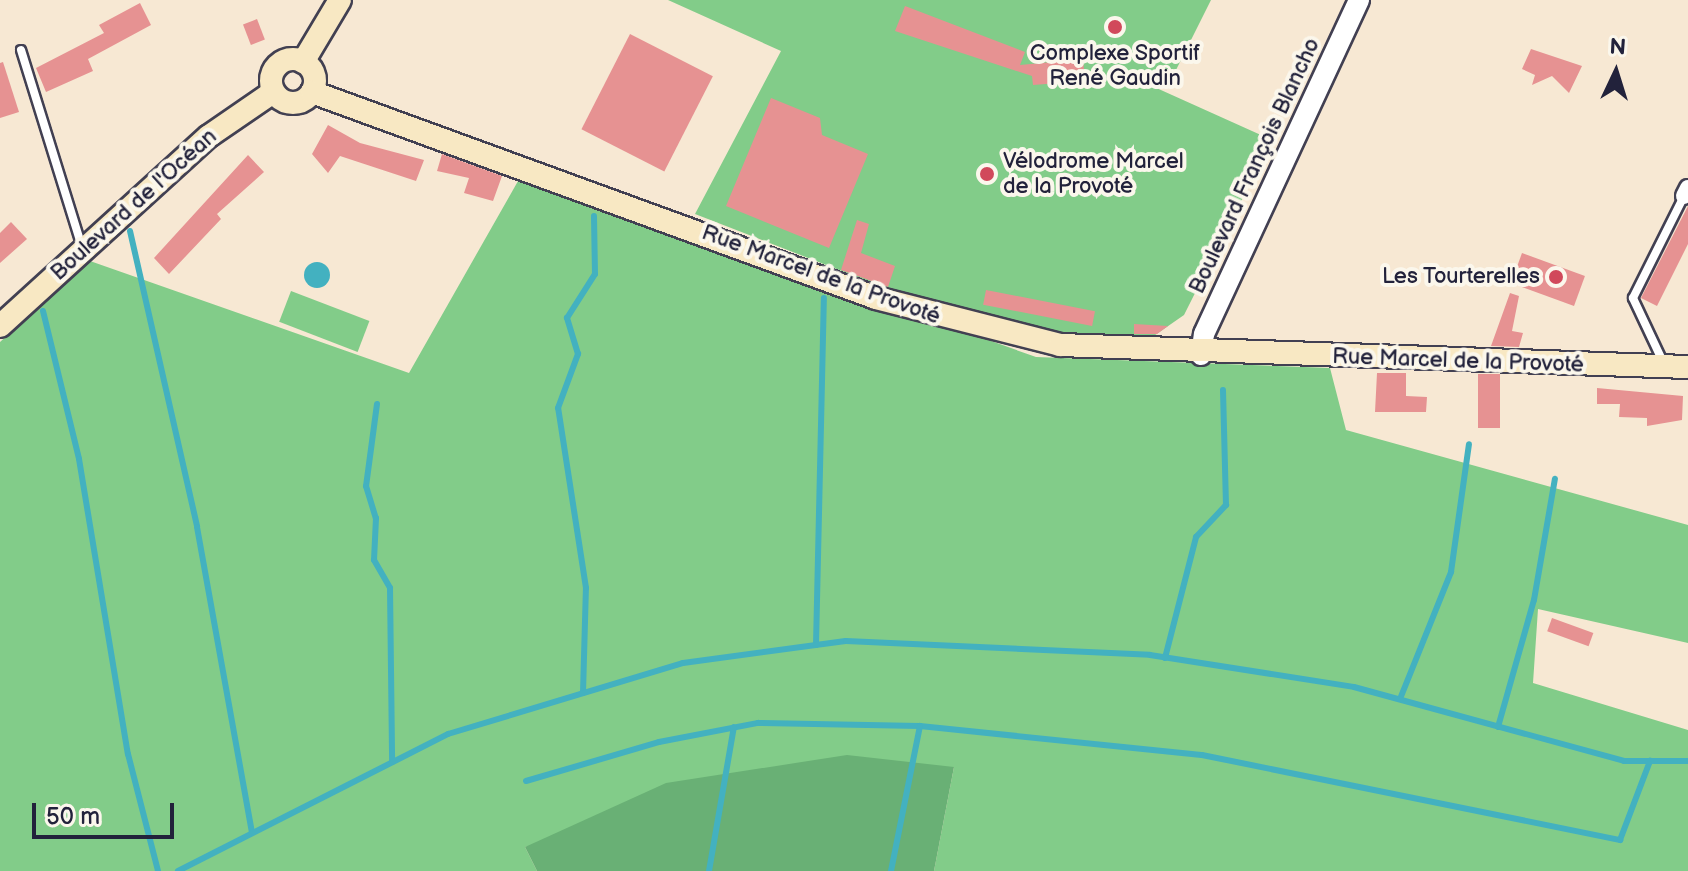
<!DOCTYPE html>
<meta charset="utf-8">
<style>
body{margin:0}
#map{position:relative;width:1688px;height:871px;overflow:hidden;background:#f7e8d3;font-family:"Balsamiq Sans",sans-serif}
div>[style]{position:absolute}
.green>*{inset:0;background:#82cc89;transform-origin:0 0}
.forest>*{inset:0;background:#69b075}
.water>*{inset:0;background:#43b1c0}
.round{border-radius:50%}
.stream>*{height:6px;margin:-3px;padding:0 3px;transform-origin:3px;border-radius:3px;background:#43b1c0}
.building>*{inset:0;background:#e69292;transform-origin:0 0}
.roads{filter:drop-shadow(2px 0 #424052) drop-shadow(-2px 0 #424052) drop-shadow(0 2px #424052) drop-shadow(0 -2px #424052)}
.service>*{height:8px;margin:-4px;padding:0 4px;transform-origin:4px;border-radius:4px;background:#fff}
.minor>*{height:16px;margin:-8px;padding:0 8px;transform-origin:8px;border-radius:8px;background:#fff}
.tertiary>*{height:20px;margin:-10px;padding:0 10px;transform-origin:10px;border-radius:10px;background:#fff}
.secondary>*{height:22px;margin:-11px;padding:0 11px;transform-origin:11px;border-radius:11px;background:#f8e8c3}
.secondary>.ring{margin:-11px;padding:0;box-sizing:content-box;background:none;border:22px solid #f8e8c3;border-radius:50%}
.dots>*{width:22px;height:22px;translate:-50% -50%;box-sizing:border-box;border:4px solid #fbf7ec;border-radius:50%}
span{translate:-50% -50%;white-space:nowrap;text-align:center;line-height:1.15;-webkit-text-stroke:8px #fbf7ec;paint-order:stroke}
.poi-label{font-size:22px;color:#22223b}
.left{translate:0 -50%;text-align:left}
.right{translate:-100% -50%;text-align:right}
.street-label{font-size:22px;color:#22223b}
.north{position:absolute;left:1576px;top:32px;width:80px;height:80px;-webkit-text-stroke:6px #fbf7ec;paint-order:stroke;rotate:4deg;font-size:22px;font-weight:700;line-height:32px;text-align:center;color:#22223b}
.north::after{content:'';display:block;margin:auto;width:28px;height:36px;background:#22223b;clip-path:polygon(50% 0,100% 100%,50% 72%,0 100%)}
.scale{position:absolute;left:32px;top:803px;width:142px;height:36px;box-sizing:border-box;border:4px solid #22223b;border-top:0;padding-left:10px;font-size:24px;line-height:28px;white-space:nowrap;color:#22223b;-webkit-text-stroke:6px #fbf7ec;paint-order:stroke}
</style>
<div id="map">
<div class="green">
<i style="clip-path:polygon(668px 0,1211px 0,1172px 78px,1152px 86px,1272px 140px,1184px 315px,1148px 340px,1048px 331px,893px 291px,695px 214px,781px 51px)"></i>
<i style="clip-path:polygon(522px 174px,1036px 357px,1330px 368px,1346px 430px,1688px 525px,1688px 643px,1538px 609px,1533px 683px,1688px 730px,1688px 871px,934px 871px,954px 767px,525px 847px,537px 871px,0 871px,0 342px,90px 261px,409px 373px)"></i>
<i style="left:291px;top:291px;width:84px;height:33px;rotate:21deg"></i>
</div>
<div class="forest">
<i style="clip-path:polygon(847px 755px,954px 767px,934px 871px,537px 871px,525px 847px,666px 783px)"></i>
</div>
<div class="water">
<i class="round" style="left:304px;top:262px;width:26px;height:26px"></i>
</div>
<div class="stream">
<i style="left:130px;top:231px;width:303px;rotate:77.2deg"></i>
<i style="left:197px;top:527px;width:310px;rotate:79.8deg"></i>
<i style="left:43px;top:311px;width:152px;rotate:76.3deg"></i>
<i style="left:79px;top:459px;width:299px;rotate:80.6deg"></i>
<i style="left:128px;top:754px;width:121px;rotate:75.6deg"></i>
<i style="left:377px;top:404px;width:83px;rotate:97.6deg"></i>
<i style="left:366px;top:486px;width:34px;rotate:73deg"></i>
<i style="left:376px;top:518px;width:42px;rotate:92.7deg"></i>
<i style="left:374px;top:560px;width:32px;rotate:60deg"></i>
<i style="left:390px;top:588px;width:174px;rotate:89.3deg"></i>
<i style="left:816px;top:645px;width:347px;rotate:-88.7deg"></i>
<i style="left:1165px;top:658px;width:125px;rotate:-75.6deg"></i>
<i style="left:1196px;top:537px;width:44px;rotate:-46.8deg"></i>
<i style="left:1226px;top:505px;width:115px;rotate:-91.5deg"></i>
<i style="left:583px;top:693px;width:105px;rotate:-88.4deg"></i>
<i style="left:586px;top:588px;width:182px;rotate:-98.8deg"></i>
<i style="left:558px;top:408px;width:58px;rotate:-69.7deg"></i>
<i style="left:578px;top:354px;width:38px;rotate:-107deg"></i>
<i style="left:567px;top:318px;width:52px;rotate:-57.5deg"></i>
<i style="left:595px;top:274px;width:58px;rotate:-91deg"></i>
<i style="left:1400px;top:699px;width:137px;rotate:-68.1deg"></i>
<i style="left:1451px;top:572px;width:129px;rotate:-82deg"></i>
<i style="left:1498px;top:727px;width:132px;rotate:-74.2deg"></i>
<i style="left:1534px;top:600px;width:123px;rotate:-80.2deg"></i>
<i style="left:526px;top:781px;width:139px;rotate:-16.3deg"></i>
<i style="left:659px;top:742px;width:101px;rotate:-10.9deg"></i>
<i style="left:758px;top:723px;width:162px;rotate:1.1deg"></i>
<i style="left:920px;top:726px;width:283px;rotate:5.9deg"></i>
<i style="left:1202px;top:755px;width:427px;rotate:11.5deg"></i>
<i style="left:1620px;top:840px;width:85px;rotate:-69.2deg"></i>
<i style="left:178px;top:871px;width:303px;rotate:-26.9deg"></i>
<i style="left:448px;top:734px;width:245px;rotate:-16.8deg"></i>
<i style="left:683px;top:663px;width:164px;rotate:-7.7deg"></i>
<i style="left:846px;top:641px;width:304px;rotate:2.6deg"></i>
<i style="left:1150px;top:655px;width:206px;rotate:8.9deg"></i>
<i style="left:1354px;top:687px;width:280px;rotate:15.3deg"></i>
<i style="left:1624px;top:761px;width:64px"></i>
<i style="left:709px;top:871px;width:146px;rotate:-80.2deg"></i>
<i style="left:891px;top:871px;width:148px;rotate:-78.7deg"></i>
</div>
<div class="building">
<i style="clip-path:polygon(140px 3px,151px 25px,88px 59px,93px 71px,46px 92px,36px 68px,104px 33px,99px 25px)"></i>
<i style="clip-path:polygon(905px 6px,1025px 52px,1020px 65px,1083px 59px,1085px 81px,1033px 85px,1032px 76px,895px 31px)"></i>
<i style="left:257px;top:19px;width:22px;height:15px;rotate:69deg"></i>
<i style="left:630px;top:34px;width:93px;height:107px;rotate:27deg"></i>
<i style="clip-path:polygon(1531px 49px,1582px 66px,1569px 93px,1552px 76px,1532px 85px,1535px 75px,1522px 69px)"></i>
<i style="clip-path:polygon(3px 62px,19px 112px,0 118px,0 63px)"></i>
<i style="clip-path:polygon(771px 98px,820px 118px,822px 135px,868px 154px,829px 248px,726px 206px)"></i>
<i style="clip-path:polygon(328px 125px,360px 143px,424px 160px,416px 181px,340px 156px,328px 173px,312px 154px)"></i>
<i style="clip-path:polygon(442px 154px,502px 176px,493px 201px,464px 193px,469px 178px,437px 171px)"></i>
<i style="clip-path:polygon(248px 155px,264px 172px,217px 214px,221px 219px,169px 274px,154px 258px)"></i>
<i style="clip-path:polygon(1688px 206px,1688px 244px,1657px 306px,1641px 298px)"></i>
<i style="clip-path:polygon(857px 220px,869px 224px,861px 253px,895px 266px,888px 287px,841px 270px)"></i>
<i style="clip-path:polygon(11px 222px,27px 239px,0 263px,0 233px)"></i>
<i style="left:1522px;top:253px;width:67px;height:32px;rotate:20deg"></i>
<i style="left:986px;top:290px;width:111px;height:15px;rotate:11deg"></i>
<i style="clip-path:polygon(1510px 293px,1519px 296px,1512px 331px,1523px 333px,1519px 347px,1491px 346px)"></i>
<i style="clip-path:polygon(1134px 324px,1168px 326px,1157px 334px,1134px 334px)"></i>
<i style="clip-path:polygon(1377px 373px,1406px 373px,1406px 396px,1427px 397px,1426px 412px,1375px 412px)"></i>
<i style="left:1478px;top:374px;width:22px;height:54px"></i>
<i style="clip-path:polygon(1597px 388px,1683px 396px,1682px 420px,1647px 426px,1647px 418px,1619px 417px,1620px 404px,1597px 404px)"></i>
<i style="left:1552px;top:618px;width:44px;height:14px;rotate:20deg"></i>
</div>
<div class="roads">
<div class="service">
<i style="left:21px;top:50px;width:206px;rotate:72.8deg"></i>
<i style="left:1664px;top:364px;width:73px;rotate:-115.2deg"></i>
<i style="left:1633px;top:298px;width:114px;rotate:-63.4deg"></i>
</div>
<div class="minor">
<i style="left:1684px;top:196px;width:9px;rotate:-63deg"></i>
</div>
<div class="tertiary">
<i style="left:1201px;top:355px;width:21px;rotate:-82deg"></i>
<i style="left:1204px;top:334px;width:368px;rotate:-65.1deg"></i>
</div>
<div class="secondary">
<i class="ring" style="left:271px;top:59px;width:22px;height:22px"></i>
<i style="left:303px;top:62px;width:72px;rotate:-59.2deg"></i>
<i style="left:312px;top:92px;width:600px;rotate:20.06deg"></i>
<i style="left:876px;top:298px;width:190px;rotate:14.3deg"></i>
<i style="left:1060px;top:345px;width:628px;rotate:2.01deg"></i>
<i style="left:0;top:326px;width:282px;rotate:-42.3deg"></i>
<i style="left:209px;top:136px;width:78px;rotate:-34.5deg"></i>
</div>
</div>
<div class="dots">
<i style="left:1115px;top:27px;background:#d1495b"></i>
<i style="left:987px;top:174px;background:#d1495b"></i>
<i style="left:1556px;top:277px;background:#d1495b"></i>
</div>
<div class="poi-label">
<span style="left:1115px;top:66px">Complexe Sportif<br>René Gaudin</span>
<span class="left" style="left:1003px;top:174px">Vélodrome Marcel<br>de la Provoté</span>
<span class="right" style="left:1540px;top:277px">Les Tourterelles</span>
</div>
<div class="street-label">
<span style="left:1255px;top:166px;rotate:-65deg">Boulevard François Blancho</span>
<span style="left:134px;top:205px;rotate:-42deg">Boulevard de l'Océan</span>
<span style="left:821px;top:275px;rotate:20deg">Rue Marcel de la Provoté</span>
<span style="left:1458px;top:361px;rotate:2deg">Rue Marcel de la Provoté</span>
</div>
<div class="north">N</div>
<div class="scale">50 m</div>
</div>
